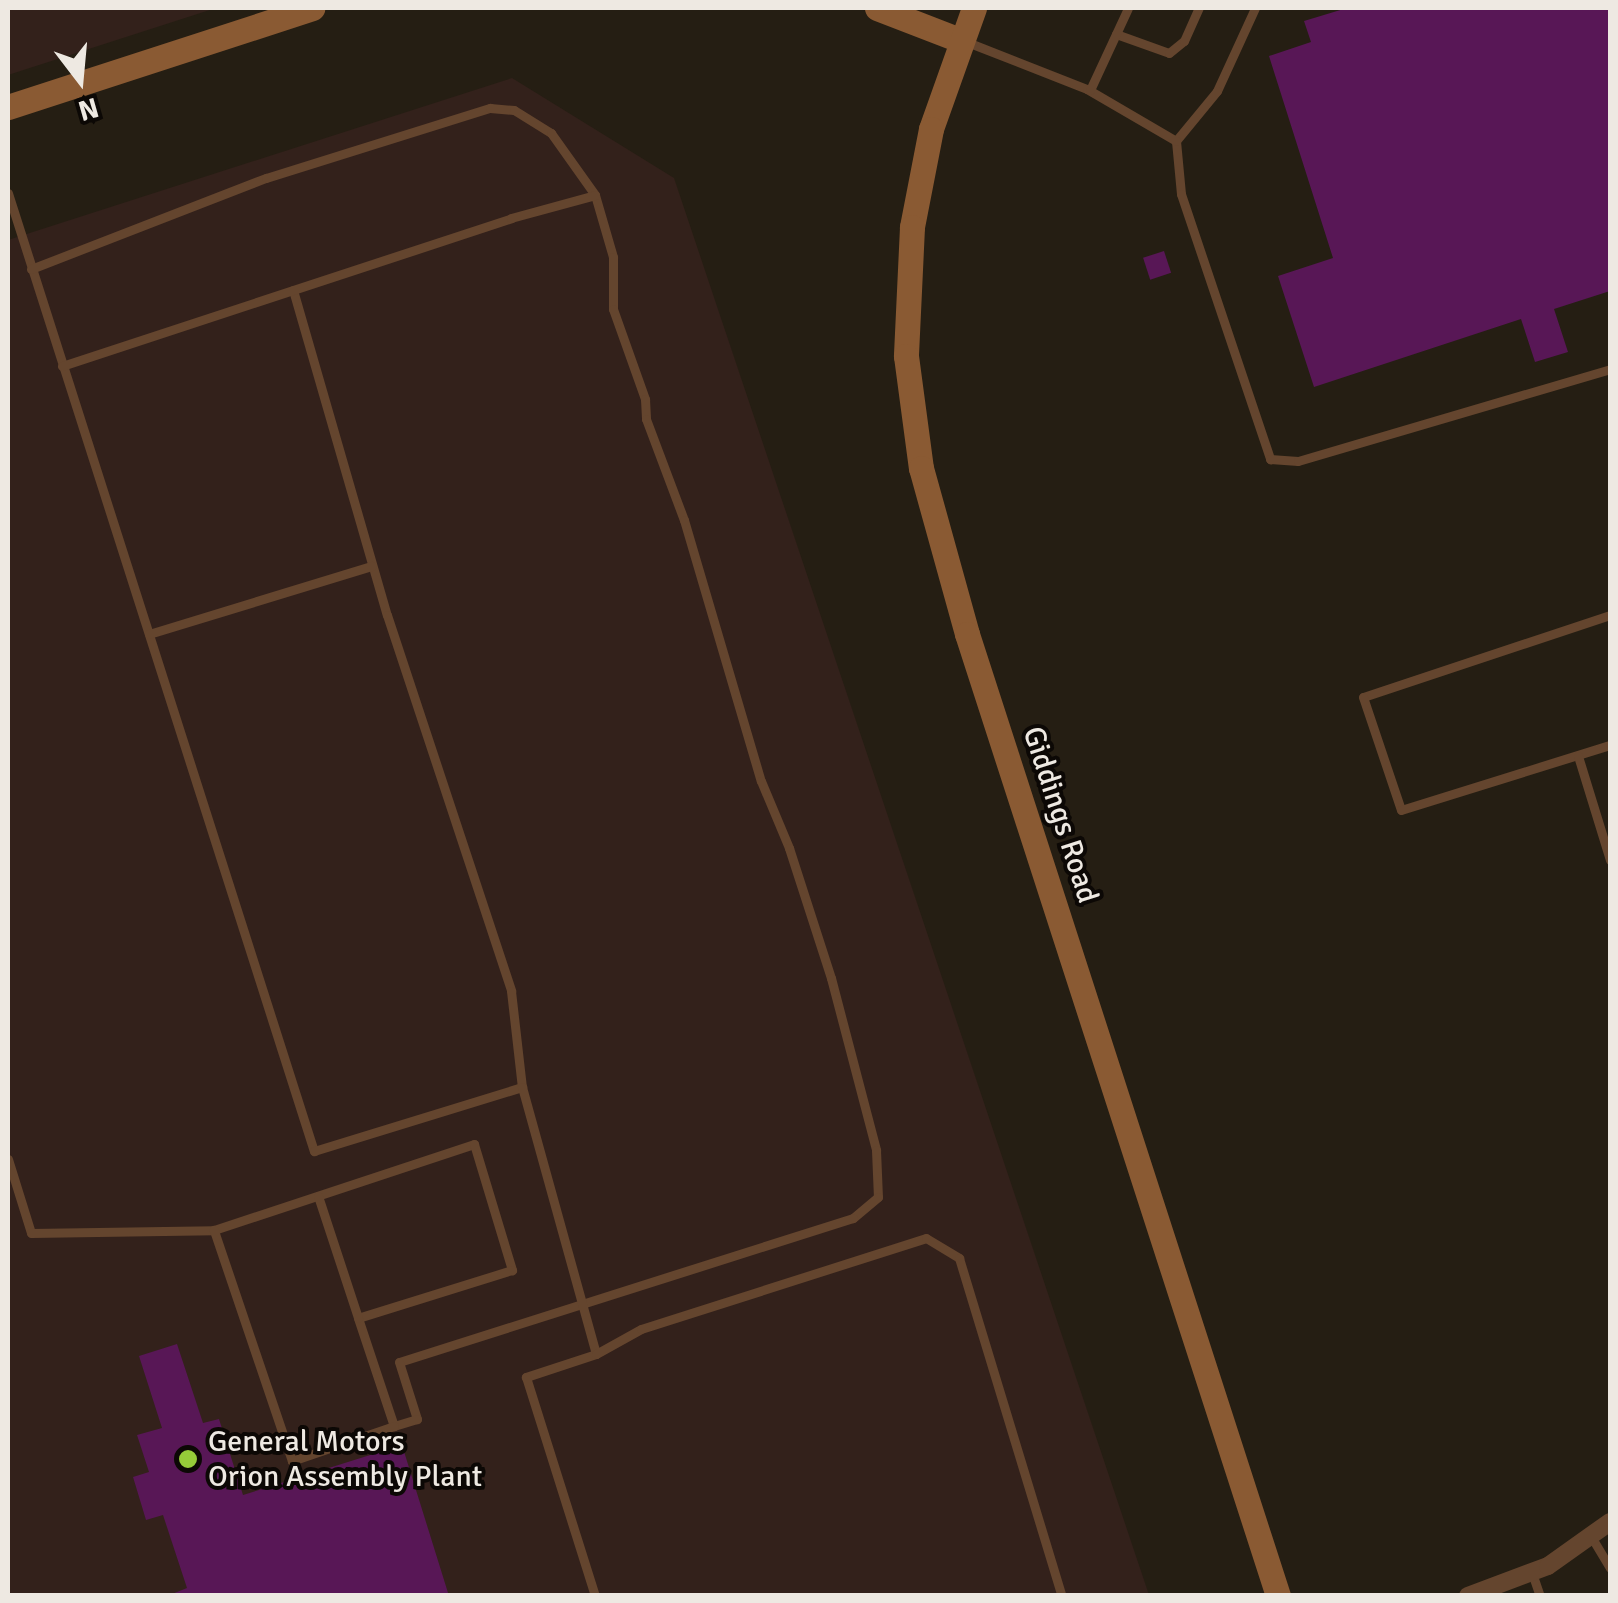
<!DOCTYPE html>
<style>
body{margin:0}
#map{position:relative;width:1618px;height:1603px;overflow:hidden;background:#251e13;font-family:Signika,sans-serif}
div>[style]{position:absolute}
.industrial>*{inset:0;background:#33211b}
.building>*{inset:0;background:#581756;transform-origin:0 0}
.lane>*{height:9px;margin:-4.5px;padding:0 4.5px;transform-origin:4.5px;border-radius:4.5px;background:#64452e}
.street>*{height:18px;margin:-9px;padding:0 9px;transform-origin:9px;border-radius:9px;background:#64452e}
.secondary>*{height:25px;margin:-12.5px;padding:0 12.5px;transform-origin:12.5px;border-radius:12.5px;background:#8a5a33}
.dots>*{width:28px;height:28px;translate:-50% -50%;box-sizing:border-box;border:5px solid #0c0805;border-radius:50%}
span{translate:-50% -50%;white-space:nowrap;text-align:center;line-height:1.15;-webkit-text-stroke:8px #0c0805;paint-order:stroke}
.street-label{font-size:30px;color:#eee9e2}
.poi-label{font-size:30px;color:#eee9e2}
.left{translate:0 -50%;text-align:left}
.frame{position:absolute;inset:0;border:10px solid #eee9e2;pointer-events:none}
.north{position:absolute;left:30px;top:30px;width:100px;height:100px;-webkit-text-stroke:8px #0c0805;paint-order:stroke;rotate:164deg;font-size:28px;font-weight:700;line-height:40px;text-align:center;color:#eee9e2}
.north::after{content:'';display:block;margin:auto;width:35px;height:45px;background:#eee9e2;clip-path:polygon(50% 0,100% 100%,50% 72%,0 100%)}
</style>
<div id="map">
<div class="industrial">
<i style="clip-path:polygon(8px 8px,216px 8px,8px 75px)"></i>
<i style="clip-path:polygon(512px 78px,674px 178px,1149px 1595px,8px 1595px,8px 240px)"></i>
</div>
<div class="building">
<i style="clip-path:polygon(1347px 8px,1610px 8px,1610px 291px,1554px 309px,1568px 352px,1535px 362px,1521px 319px,1314px 387px,1278px 276px,1333px 258px,1269px 56px,1311px 42px,1304px 21px)"></i>
<i style="left:1164px;top:251px;width:23px;height:22px;rotate:72deg"></i>
<i style="clip-path:polygon(177px 1344px,203px 1423px,219px 1419px,243px 1495px,402px 1445px,449px 1596px,167px 1596px,187px 1588px,163px 1515px,146px 1520px,133px 1477px,149px 1472px,137px 1435px,162px 1428px,139px 1356px)"></i>
</div>
<div class="lane">
<i style="left:1255px;top:8px;width:91px;rotate:114.6deg"></i>
<i style="left:1217px;top:91px;width:65px;rotate:129.4deg"></i>
<i style="left:1176px;top:141px;width:53px;rotate:84.6deg"></i>
<i style="left:1181px;top:194px;width:280px;rotate:71.4deg"></i>
<i style="left:1270px;top:459px;width:28px;rotate:4deg"></i>
<i style="left:1298px;top:461px;width:325px;rotate:-16.4deg"></i>
<i style="left:1116px;top:34px;width:56px;rotate:19.7deg"></i>
<i style="left:1169px;top:53px;width:19px;rotate:-39deg"></i>
<i style="left:1184px;top:41px;width:36px;rotate:-66deg"></i>
<i style="left:967px;top:42px;width:129px;rotate:21.4deg"></i>
<i style="left:1087px;top:89px;width:103px;rotate:30.3deg"></i>
<i style="left:1090px;top:90px;width:90px;rotate:-65.1deg"></i>
<i style="left:8px;top:193px;width:1006px;rotate:72.29deg"></i>
<i style="left:314px;top:1151px;width:218px;rotate:-17.1deg"></i>
<i style="left:31px;top:269px;width:252px;rotate:-21.2deg"></i>
<i style="left:266px;top:178px;width:235px;rotate:-17.4deg"></i>
<i style="left:490px;top:108px;width:24px;rotate:5deg"></i>
<i style="left:514px;top:110px;width:44px;rotate:31.9deg"></i>
<i style="left:551px;top:133px;width:76px;rotate:54.6deg"></i>
<i style="left:595px;top:195px;width:65px;rotate:73.8deg"></i>
<i style="left:613px;top:257px;width:52px;rotate:90deg"></i>
<i style="left:613px;top:309px;width:96px;rotate:70.4deg"></i>
<i style="left:645px;top:399px;width:20px;rotate:87deg"></i>
<i style="left:646px;top:419px;width:108px;rotate:69.4deg"></i>
<i style="left:684px;top:520px;width:272px;rotate:73.6deg"></i>
<i style="left:761px;top:781px;width:73px;rotate:67.3deg"></i>
<i style="left:789px;top:848px;width:137px;rotate:72.1deg"></i>
<i style="left:831px;top:978px;width:178px;rotate:75.3deg"></i>
<i style="left:876px;top:1150px;width:47px;rotate:87.6deg"></i>
<i style="left:878px;top:1197px;width:33px;rotate:140deg"></i>
<i style="left:853px;top:1218px;width:476px;rotate:162.4deg"></i>
<i style="left:399px;top:1362px;width:60px;rotate:72.5deg"></i>
<i style="left:417px;top:1419px;width:24px;rotate:163deg"></i>
<i style="left:293px;top:290px;width:338px;rotate:73.9deg"></i>
<i style="left:387px;top:615px;width:396px;rotate:71.7deg"></i>
<i style="left:511px;top:991px;width:97px;rotate:83.5deg"></i>
<i style="left:522px;top:1087px;width:277px;rotate:74.5deg"></i>
<i style="left:596px;top:1354px;width:74px;rotate:161.8deg"></i>
<i style="left:526px;top:1377px;width:230px;rotate:72.5deg"></i>
<i style="left:62px;top:366px;width:473px;rotate:-18.2deg"></i>
<i style="left:511px;top:218px;width:87px;rotate:-15.3deg"></i>
<i style="left:1610px;top:615px;width:260px;rotate:161.6deg"></i>
<i style="left:1363px;top:697px;width:119px;rotate:71.4deg"></i>
<i style="left:1401px;top:810px;width:219px;rotate:-17.3deg"></i>
<i style="left:149px;top:634px;width:233px;rotate:-17deg"></i>
<i style="left:1578px;top:756px;width:109px;rotate:72.9deg"></i>
<i style="left:8px;top:1159px;width:77px;rotate:72.7deg"></i>
<i style="left:31px;top:1233px;width:183px;rotate:-0.9deg"></i>
<i style="left:214px;top:1230px;width:274px;rotate:-18.3deg"></i>
<i style="left:474px;top:1144px;width:132px;rotate:73.2deg"></i>
<i style="left:512px;top:1270px;width:161px;rotate:162.7deg"></i>
<i style="left:358px;top:1318px;width:114px;rotate:71.6deg"></i>
<i style="left:394px;top:1426px;width:108px;rotate:161.1deg"></i>
<i style="left:292px;top:1461px;width:244px;rotate:-108.7deg"></i>
<i style="left:318px;top:1196px;width:128px;rotate:71.8deg"></i>
<i style="left:596px;top:1354px;width:51px;rotate:-29.1deg"></i>
<i style="left:641px;top:1329px;width:299px;rotate:-17.7deg"></i>
<i style="left:926px;top:1238px;width:39px;rotate:31deg"></i>
<i style="left:959px;top:1258px;width:353px;rotate:73.1deg"></i>
<i style="left:1592px;top:1538px;width:35px;rotate:59deg"></i>
<i style="left:1532px;top:1573px;width:24px;rotate:71deg"></i>
</div>
<div class="street">
<i style="left:1468px;top:1596px;width:85px;rotate:-20.6deg"></i>
<i style="left:1548px;top:1566px;width:76px;rotate:-35.4deg"></i>
</div>
<div class="secondary">
<i style="left:877px;top:8px;width:89px;rotate:21.1deg"></i>
<i style="left:974px;top:8px;width:128px;rotate:109.6deg"></i>
<i style="left:931px;top:129px;width:100px;rotate:101deg"></i>
<i style="left:912px;top:227px;width:129px;rotate:92.7deg"></i>
<i style="left:906px;top:356px;width:113px;rotate:82.4deg"></i>
<i style="left:921px;top:468px;width:172px;rotate:74.5deg"></i>
<i style="left:967px;top:634px;width:1011px;rotate:72.08deg"></i>
<i style="left:8px;top:107px;width:320px;rotate:-18deg"></i>
</div>
<div class="dots">
<i style="left:188px;top:1459px;background:#96cc39"></i>
</div>
<div class="street-label">
<span style="left:1060px;top:815px;rotate:72deg">Giddings Road</span>
</div>
<div class="poi-label">
<span class="left" style="left:208px;top:1459px">General Motors<br>Orion Assembly Plant</span>
</div>
<div class="frame"></div>
<div class="north">N</div>
</div>
